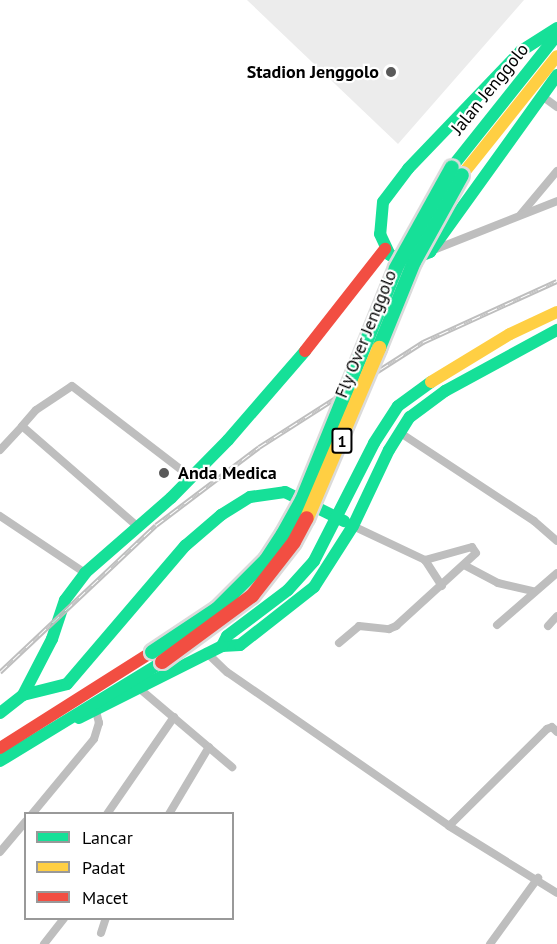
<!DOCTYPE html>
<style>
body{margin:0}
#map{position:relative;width:557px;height:944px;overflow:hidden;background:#fff;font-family:"PT Sans",sans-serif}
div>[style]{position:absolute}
.green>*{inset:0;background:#ececec}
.street>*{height:8px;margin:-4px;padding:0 4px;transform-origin:4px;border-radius:4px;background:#bebebe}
.fast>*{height:12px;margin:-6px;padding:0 6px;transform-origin:6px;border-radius:6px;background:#16e098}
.slow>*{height:12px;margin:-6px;padding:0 6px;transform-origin:6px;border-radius:6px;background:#ffcf43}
.jam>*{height:12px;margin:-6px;padding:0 6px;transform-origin:6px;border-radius:6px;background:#f24e42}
.rail>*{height:5px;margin-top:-2.5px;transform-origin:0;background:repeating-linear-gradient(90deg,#fff 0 9px,#bebebe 0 18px);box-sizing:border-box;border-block:2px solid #bebebe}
.bridges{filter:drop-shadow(2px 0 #dbdbdb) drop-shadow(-2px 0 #dbdbdb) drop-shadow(0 2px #dbdbdb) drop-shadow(0 -2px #dbdbdb)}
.fast-bridge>*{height:14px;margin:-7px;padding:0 7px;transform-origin:7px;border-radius:7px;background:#16e098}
.slow-bridge>*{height:14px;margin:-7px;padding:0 7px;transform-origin:7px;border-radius:7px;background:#ffcf43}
.jam-bridge>*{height:14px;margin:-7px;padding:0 7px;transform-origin:7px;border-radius:7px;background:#f24e42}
.dots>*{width:16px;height:16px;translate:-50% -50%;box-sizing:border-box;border:3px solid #fff;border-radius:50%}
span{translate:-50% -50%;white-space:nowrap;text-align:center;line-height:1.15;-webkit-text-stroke:4.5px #fff;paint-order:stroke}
.shield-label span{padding:2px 4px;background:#fff;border:2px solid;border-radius:4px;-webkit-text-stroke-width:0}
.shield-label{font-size:16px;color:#000;font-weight:700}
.poi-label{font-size:18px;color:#000;font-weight:700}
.right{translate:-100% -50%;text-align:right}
.left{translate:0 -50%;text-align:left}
.street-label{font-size:18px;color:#000}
.legend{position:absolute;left:24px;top:812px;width:210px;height:108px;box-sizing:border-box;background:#fff;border:2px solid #999;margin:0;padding:8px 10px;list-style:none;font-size:18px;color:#000}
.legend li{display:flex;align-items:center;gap:12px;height:30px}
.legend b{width:30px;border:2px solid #999}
</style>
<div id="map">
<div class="green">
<i style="clip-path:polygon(247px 0,524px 0,398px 144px)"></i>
</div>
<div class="street">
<i style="left:542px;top:96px;width:19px;rotate:36deg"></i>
<i style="left:521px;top:214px;width:56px;rotate:-50.1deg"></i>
<i style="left:436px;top:249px;width:130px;rotate:-21.6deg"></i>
<i style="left:399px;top:432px;width:162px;rotate:33.4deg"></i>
<i style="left:534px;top:521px;width:30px;rotate:41deg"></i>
<i style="left:0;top:450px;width:33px;rotate:-47deg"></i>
<i style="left:0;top:516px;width:102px;rotate:33.8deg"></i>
<i style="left:137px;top:526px;width:152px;rotate:-139deg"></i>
<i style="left:22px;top:426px;width:21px;rotate:-49deg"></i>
<i style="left:36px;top:410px;width:43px;rotate:-33.7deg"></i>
<i style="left:72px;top:386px;width:151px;rotate:37.5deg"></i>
<i style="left:425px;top:560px;width:31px;rotate:57deg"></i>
<i style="left:464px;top:565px;width:38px;rotate:28deg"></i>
<i style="left:498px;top:583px;width:36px;rotate:13deg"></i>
<i style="left:497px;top:625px;width:79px;rotate:-40.9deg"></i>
<i style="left:548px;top:626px;width:13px;rotate:-48deg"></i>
<i style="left:339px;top:643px;width:26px;rotate:-40deg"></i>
<i style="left:359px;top:626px;width:30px;rotate:6deg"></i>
<i style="left:389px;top:629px;width:8px;rotate:-23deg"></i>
<i style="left:396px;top:626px;width:108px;rotate:-42.4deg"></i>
<i style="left:476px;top:553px;width:7px;rotate:-124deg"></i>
<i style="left:472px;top:547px;width:49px;rotate:164.5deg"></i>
<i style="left:425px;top:560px;width:80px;rotate:-154.7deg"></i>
<i style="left:206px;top:652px;width:29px;rotate:44deg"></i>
<i style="left:227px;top:672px;width:270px;rotate:34.7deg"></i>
<i style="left:449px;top:826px;width:127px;rotate:31.8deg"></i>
<i style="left:140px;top:689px;width:121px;rotate:40.3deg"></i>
<i style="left:32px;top:814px;width:97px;rotate:-50.4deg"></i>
<i style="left:94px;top:739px;width:17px;rotate:-73deg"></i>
<i style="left:99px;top:723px;width:12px;rotate:-104deg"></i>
<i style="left:107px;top:814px;width:118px;rotate:-55.4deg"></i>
<i style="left:169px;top:814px;width:78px;rotate:-59.2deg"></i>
<i style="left:449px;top:826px;width:138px;rotate:-44.7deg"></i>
<i style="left:547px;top:729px;width:5px;rotate:-22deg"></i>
<i style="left:552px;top:727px;width:7px;rotate:45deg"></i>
<i style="left:0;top:852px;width:40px;rotate:-50deg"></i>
<i style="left:101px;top:933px;width:16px;rotate:-72deg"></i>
<i style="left:44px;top:944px;width:33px;rotate:-52deg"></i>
<i style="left:490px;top:944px;width:82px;rotate:-54deg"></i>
</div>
<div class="fast">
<i style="left:557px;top:28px;width:43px;rotate:147.4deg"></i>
<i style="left:521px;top:51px;width:163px;rotate:133.8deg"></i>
<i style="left:408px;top:169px;width:41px;rotate:127.1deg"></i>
<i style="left:383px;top:202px;width:32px;rotate:95deg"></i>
<i style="left:380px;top:234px;width:23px;rotate:65deg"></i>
<i style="left:390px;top:255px;width:19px;rotate:18deg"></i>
<i style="left:408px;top:261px;width:24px;rotate:-22deg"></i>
<i style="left:430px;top:252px;width:218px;rotate:-54.3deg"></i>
<i style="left:452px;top:167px;width:169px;rotate:-51.5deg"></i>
<i style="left:222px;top:646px;width:18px;rotate:-3deg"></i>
<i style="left:240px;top:645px;width:94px;rotate:-38.1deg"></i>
<i style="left:314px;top:587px;width:72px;rotate:-57.4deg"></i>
<i style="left:353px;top:526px;width:84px;rotate:-64.7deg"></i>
<i style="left:389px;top:450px;width:39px;rotate:-58deg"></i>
<i style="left:410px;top:417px;width:44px;rotate:-36.6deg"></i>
<i style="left:445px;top:391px;width:128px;rotate:-28.6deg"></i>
<i style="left:23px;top:695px;width:63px;rotate:-62.6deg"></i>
<i style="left:52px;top:639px;width:41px;rotate:-71.6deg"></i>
<i style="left:65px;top:600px;width:34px;rotate:-53deg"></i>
<i style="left:85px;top:573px;width:114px;rotate:-41.1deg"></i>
<i style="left:171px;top:498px;width:81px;rotate:-45.5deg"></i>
<i style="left:228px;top:440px;width:118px;rotate:-49.1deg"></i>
<i style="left:0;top:713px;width:29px;rotate:-38deg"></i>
<i style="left:23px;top:695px;width:45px;rotate:-14deg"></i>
<i style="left:67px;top:684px;width:182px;rotate:-49.5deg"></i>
<i style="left:185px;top:546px;width:48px;rotate:-40.7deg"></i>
<i style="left:221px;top:515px;width:34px;rotate:-32deg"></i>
<i style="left:250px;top:497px;width:35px;rotate:-8deg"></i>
<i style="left:285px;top:492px;width:66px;rotate:26.2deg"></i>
<i style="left:79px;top:718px;width:160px;rotate:-26.7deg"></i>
<i style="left:222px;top:646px;width:11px;rotate:-63deg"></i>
<i style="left:227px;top:636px;width:76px;rotate:-37deg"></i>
<i style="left:288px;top:590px;width:39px;rotate:-48deg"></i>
<i style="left:314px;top:561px;width:132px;rotate:-63deg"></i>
<i style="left:374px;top:443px;width:44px;rotate:-57deg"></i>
<i style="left:398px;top:406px;width:41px;rotate:-36deg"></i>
<i style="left:0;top:761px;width:190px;rotate:-31.4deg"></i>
</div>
<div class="slow">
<i style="left:462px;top:175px;width:152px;rotate:-51.4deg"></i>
<i style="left:431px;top:382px;width:92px;rotate:-31.3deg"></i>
<i style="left:510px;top:334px;width:52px;rotate:-25.1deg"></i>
</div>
<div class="jam">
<i style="left:305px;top:351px;width:130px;rotate:-51.9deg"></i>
<i style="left:0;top:748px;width:180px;rotate:-32.3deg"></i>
</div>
<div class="rail">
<i style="left:0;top:672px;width:214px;rotate:-43.3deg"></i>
<i style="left:156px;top:525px;width:129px;rotate:-37.1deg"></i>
<i style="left:259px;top:447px;width:195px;rotate:-32.6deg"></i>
<i style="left:423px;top:342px;width:147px;rotate:-24.5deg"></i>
</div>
<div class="bridges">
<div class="fast-bridge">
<i style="left:379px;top:348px;width:93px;rotate:-67.9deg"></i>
<i style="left:414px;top:262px;width:99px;rotate:-61.1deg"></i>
<i style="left:152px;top:652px;width:78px;rotate:-33.5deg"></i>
<i style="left:217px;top:609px;width:69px;rotate:-45deg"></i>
<i style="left:266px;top:560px;width:31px;rotate:-57deg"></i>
<i style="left:283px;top:534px;width:39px;rotate:-61deg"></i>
<i style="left:302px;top:500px;width:250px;rotate:-67.9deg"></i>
<i style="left:396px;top:268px;width:115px;rotate:-61deg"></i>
</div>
<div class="slow-bridge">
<i style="left:307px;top:518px;width:185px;rotate:-67deg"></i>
</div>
<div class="jam-bridge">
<i style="left:162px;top:662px;width:112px;rotate:-36.3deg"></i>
<i style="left:252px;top:596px;width:68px;rotate:-52.1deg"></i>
<i style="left:294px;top:542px;width:27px;rotate:-62deg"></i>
</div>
</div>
<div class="dots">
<i style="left:391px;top:72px;background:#595959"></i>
<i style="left:164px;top:473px;background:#595959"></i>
</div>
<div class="shield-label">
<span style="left:342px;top:441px">1</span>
</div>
<div class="poi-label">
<span class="right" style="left:379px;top:72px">Stadion Jenggolo</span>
<span class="left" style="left:178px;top:473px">Anda Medica</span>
</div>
<div class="street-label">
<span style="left:490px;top:89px;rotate:-51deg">Jalan Jenggolo</span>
<span style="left:366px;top:334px;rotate:-68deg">Fly Over Jenggolo</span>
</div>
<ul class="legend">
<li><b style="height:8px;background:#16e098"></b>Lancar</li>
<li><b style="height:8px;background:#ffcf43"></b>Padat</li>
<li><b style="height:8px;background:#f24e42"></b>Macet</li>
</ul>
</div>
